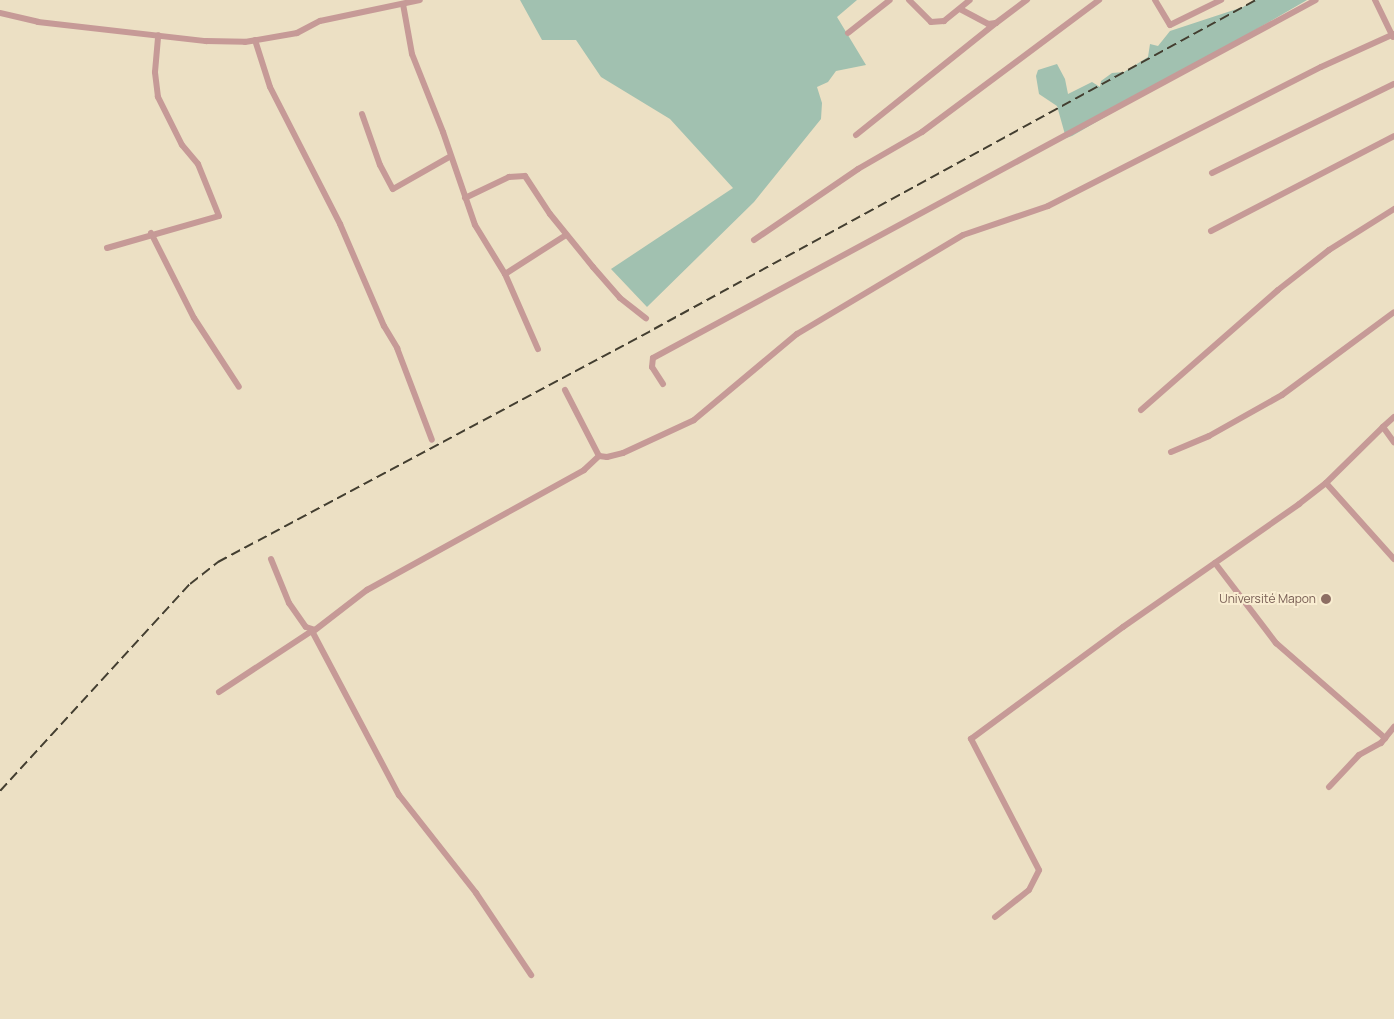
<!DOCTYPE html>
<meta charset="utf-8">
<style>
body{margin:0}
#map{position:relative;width:1394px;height:1019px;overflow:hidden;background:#ece0c4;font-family:Manrope,sans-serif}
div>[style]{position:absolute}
.green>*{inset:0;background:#a1c1b0}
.street>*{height:6px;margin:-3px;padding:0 3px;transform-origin:3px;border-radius:3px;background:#c69a97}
.rail>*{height:2px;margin-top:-1px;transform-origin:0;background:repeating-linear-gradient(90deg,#433e30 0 10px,transparent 0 15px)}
.dots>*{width:14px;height:14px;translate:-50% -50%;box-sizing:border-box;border:2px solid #f9edd1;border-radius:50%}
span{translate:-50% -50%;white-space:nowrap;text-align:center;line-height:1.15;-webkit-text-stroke:4px #f9edd1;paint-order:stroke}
.education-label{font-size:12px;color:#785e54}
.right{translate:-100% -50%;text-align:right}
</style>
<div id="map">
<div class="green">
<i style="clip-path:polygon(520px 0,857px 0,837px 17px,866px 65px,836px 71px,828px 82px,817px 87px,822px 103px,821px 119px,754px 202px,647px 307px,611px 269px,733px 188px,670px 119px,601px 77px,576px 40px,542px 40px)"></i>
<i style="clip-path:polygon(1254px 0,1307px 0,1072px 136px,1066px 138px,1057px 106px,1039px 94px,1036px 76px,1038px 70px,1057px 64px,1065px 79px,1068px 94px,1092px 82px,1100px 87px,1101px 81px,1112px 73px,1124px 72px,1148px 57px,1150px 44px,1158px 46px,1170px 31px,1243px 7px)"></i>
</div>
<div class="street">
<i style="left:909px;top:0;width:31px;rotate:45deg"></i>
<i style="left:931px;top:22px;width:13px;rotate:-4deg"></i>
<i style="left:944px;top:21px;width:33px;rotate:-39deg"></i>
<i style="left:1155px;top:0;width:29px;rotate:59deg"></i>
<i style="left:1170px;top:25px;width:57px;rotate:-26.1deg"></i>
<i style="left:1375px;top:0;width:41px;rotate:64.1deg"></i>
<i style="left:403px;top:4px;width:51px;rotate:79.8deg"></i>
<i style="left:412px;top:54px;width:84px;rotate:68.3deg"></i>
<i style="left:443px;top:132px;width:98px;rotate:71deg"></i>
<i style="left:475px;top:225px;width:57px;rotate:58.5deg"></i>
<i style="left:505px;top:274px;width:82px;rotate:66.3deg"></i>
<i style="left:960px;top:9px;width:32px;rotate:28deg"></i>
<i style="left:988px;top:24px;width:8px;rotate:-7deg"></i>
<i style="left:996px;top:23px;width:39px;rotate:-37deg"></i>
<i style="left:0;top:13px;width:39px;rotate:13deg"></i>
<i style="left:38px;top:22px;width:169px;rotate:6.5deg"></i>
<i style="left:206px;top:41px;width:39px;rotate:1deg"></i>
<i style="left:245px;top:42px;width:53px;rotate:-9.8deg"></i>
<i style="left:297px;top:33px;width:26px;rotate:-28deg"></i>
<i style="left:320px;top:21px;width:102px;rotate:-11.9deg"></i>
<i style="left:848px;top:33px;width:53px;rotate:-38.2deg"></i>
<i style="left:255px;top:40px;width:49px;rotate:72.3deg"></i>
<i style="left:270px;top:87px;width:154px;rotate:62.9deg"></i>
<i style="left:340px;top:224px;width:111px;rotate:66.7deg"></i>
<i style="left:384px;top:326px;width:26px;rotate:59deg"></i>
<i style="left:397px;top:348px;width:98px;rotate:69.2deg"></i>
<i style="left:362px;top:114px;width:54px;rotate:70.6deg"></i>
<i style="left:380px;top:165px;width:27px;rotate:62deg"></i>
<i style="left:393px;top:189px;width:64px;rotate:-29.7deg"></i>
<i style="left:856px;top:135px;width:179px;rotate:-38.7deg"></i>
<i style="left:1212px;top:173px;width:203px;rotate:-26.1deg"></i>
<i style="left:465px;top:198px;width:49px;rotate:-25.5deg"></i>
<i style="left:509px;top:177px;width:16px;rotate:-4deg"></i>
<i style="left:525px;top:176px;width:45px;rotate:56.7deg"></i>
<i style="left:550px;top:214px;width:68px;rotate:50.9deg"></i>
<i style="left:593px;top:267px;width:41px;rotate:48.9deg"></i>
<i style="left:620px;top:298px;width:33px;rotate:38deg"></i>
<i style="left:1211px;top:231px;width:206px;rotate:-27.4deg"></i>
<i style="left:151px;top:233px;width:95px;rotate:63.2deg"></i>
<i style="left:194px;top:318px;width:82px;rotate:56.9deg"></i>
<i style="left:754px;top:240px;width:126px;rotate:-34.3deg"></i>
<i style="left:858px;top:169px;width:74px;rotate:-30deg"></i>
<i style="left:922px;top:132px;width:221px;rotate:-36.7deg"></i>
<i style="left:107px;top:248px;width:116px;rotate:-15.9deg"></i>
<i style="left:219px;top:216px;width:56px;rotate:-112deg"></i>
<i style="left:198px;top:164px;width:25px;rotate:-130deg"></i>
<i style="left:182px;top:145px;width:54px;rotate:-116.6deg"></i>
<i style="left:158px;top:97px;width:25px;rotate:-97deg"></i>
<i style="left:155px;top:72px;width:37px;rotate:-85deg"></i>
<i style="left:505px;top:274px;width:72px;rotate:-32.6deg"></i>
<i style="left:663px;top:384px;width:20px;rotate:-123deg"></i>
<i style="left:652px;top:367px;width:9px;rotate:-84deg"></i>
<i style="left:653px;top:358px;width:753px;rotate:-28.37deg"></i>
<i style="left:565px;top:390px;width:74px;rotate:62.7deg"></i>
<i style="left:599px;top:456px;width:8px;rotate:7deg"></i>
<i style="left:607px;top:457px;width:16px;rotate:-14deg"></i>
<i style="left:623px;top:453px;width:78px;rotate:-24.9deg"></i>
<i style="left:694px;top:420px;width:134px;rotate:-39.9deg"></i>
<i style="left:797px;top:334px;width:193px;rotate:-30.8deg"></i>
<i style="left:963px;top:235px;width:90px;rotate:-18.8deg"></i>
<i style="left:1048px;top:206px;width:306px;rotate:-27deg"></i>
<i style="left:1321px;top:67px;width:80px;rotate:-24.3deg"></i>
<i style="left:1141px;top:410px;width:182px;rotate:-41.2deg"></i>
<i style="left:1278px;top:290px;width:65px;rotate:-38.1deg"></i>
<i style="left:1329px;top:250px;width:77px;rotate:-32.2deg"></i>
<i style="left:1394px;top:417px;width:15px;rotate:138deg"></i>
<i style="left:1383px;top:427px;width:19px;rotate:54deg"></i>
<i style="left:1171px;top:452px;width:41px;rotate:-22.8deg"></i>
<i style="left:1209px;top:436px;width:84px;rotate:-29.3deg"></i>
<i style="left:1282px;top:395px;width:139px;rotate:-36.5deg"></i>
<i style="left:1326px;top:483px;width:102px;rotate:48.2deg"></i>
<i style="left:271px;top:559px;width:48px;rotate:67.8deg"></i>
<i style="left:289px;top:603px;width:29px;rotate:55deg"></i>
<i style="left:306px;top:627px;width:9px;rotate:18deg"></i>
<i style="left:315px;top:630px;width:66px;rotate:-37.6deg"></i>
<i style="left:367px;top:590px;width:248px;rotate:-28.9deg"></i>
<i style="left:584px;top:470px;width:21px;rotate:-43deg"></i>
<i style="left:1215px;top:563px;width:101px;rotate:52.7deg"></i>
<i style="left:1276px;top:643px;width:145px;rotate:41.1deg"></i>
<i style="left:219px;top:692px;width:111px;rotate:-33.3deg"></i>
<i style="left:312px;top:631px;width:186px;rotate:62.1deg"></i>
<i style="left:399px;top:795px;width:125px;rotate:51.8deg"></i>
<i style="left:476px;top:893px;width:99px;rotate:56.1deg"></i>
<i style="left:1329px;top:787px;width:44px;rotate:-46.8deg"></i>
<i style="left:1359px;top:755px;width:25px;rotate:-29deg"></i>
<i style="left:1381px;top:743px;width:21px;rotate:-51deg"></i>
<i style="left:995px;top:917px;width:43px;rotate:-38.5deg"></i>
<i style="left:1029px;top:890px;width:22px;rotate:-63deg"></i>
<i style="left:1039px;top:870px;width:148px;rotate:-117.4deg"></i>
<i style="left:971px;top:739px;width:189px;rotate:-36.4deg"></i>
<i style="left:1123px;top:627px;width:215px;rotate:-34.9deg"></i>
<i style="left:1299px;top:504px;width:34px;rotate:-38deg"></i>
<i style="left:1326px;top:483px;width:80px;rotate:-44.5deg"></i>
</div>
<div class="rail">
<i style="left:0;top:791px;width:281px;rotate:-47.5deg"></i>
<i style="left:190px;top:584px;width:36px;rotate:-38deg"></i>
<i style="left:218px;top:562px;width:494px;rotate:-28.1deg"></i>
<i style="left:654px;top:329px;width:686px;rotate:-28.66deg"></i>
</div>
<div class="dots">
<i style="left:1326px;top:599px;background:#8d6e63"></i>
</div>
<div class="education-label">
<span class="right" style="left:1316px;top:599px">Université Mapon</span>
</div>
</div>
